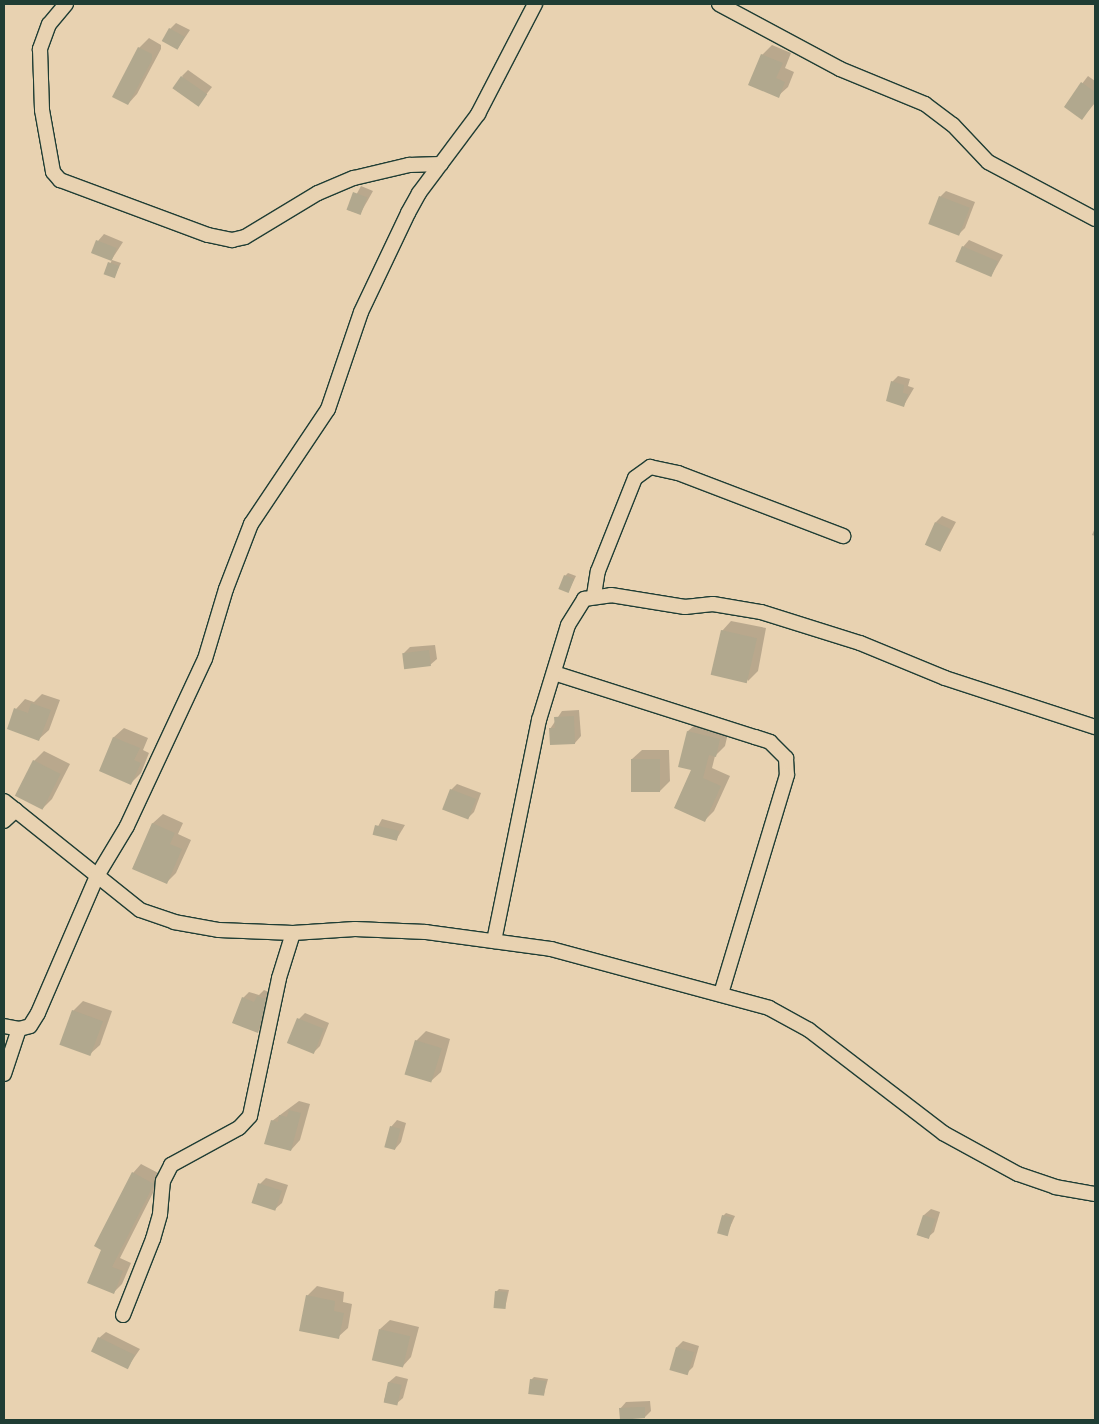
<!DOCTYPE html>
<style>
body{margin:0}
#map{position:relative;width:1099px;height:1424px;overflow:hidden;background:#e8d2b1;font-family:"Comic Neue",sans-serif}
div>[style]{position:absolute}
.shadow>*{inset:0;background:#0003}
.building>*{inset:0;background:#b1a88e;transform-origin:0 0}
.roads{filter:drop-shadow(1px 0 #1f3d34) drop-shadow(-1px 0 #1f3d34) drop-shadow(0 1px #1f3d34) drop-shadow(0 -1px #1f3d34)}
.street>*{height:14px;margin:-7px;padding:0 7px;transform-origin:7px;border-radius:7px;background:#e8d2b1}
span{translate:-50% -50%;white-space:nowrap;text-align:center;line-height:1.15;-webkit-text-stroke:4px #e8d2b1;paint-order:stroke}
.frame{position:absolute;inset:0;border:5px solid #1f3d34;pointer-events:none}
</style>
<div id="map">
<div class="shadow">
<i style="clip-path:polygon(176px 23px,190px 30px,178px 48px,170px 29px)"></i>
<i style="clip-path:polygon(149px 38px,161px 45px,161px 49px,137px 94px,128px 104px,114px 96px,139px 48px)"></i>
<i style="clip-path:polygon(772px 45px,791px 53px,785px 68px,794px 72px,788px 87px,778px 96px,762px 55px)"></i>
<i style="clip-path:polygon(188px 70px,212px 87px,198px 105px,182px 76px)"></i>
<i style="clip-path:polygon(1088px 76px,1095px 81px,1095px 103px,1082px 118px,1065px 106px)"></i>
<i style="clip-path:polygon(361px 186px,373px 191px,360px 214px,348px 210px)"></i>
<i style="clip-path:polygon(946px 191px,975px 202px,965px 228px,959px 234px,940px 197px)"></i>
<i style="clip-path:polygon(104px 234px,123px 242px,112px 259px,98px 241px)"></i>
<i style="clip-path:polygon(969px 240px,1003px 255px,991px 276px,963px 247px)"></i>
<i style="clip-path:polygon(112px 260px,121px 263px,114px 277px,105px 274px)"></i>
<i style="clip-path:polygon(898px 376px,910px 379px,908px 386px,914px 388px,904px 405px,892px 382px)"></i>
<i style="clip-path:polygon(942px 516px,956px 522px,941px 550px,936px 522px)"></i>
<i style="clip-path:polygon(1095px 528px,1095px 536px,1092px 535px)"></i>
<i style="clip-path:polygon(568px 573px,576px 576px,568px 592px,565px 576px)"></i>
<i style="clip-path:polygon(731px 621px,766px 628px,758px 671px,748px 681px,722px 631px)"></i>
<i style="clip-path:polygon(435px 645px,437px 659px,430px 665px,404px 653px,410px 647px)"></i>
<i style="clip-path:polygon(42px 694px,60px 700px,49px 730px,39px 739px,16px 709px,25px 699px,34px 702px)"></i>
<i style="clip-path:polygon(579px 710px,581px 736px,575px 743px,550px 729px,562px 711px)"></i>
<i style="clip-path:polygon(698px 722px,729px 729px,725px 746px,715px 756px,712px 768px,730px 776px,714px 811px,705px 820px,693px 769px,680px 766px,688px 731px)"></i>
<i style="clip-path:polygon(124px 728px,148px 738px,143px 750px,149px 753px,141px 773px,131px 783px,101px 770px,114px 737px)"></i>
<i style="clip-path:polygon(642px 750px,669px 750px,670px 781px,660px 791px,632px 759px)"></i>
<i style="clip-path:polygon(44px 751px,70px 764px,52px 799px,43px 808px,17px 795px,34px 761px)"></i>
<i style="clip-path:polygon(457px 784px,481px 793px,474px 812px,468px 818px,451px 790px)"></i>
<i style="clip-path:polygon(163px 814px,183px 823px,178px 834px,191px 840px,176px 873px,166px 883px,133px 868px,153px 823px)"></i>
<i style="clip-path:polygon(382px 819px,405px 825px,396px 840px,374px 834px)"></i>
<i style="clip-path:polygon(264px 990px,271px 993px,264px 1025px,258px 1031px,243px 998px,249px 992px,259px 995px)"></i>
<i style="clip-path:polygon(83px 1001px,112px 1011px,100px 1045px,90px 1054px,73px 1011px)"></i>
<i style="clip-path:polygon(305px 1013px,329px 1023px,320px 1046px,314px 1052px,299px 1019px)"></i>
<i style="clip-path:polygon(426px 1031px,450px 1039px,441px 1072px,431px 1081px,416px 1041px)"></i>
<i style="clip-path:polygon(299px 1101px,310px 1104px,300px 1140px,291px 1150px,272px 1121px)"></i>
<i style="clip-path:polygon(397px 1120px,406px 1123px,401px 1142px,395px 1149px,391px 1127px)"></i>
<i style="clip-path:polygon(141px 1164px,162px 1175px,120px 1258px,131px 1263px,122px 1284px,113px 1293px,89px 1282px,133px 1173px)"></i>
<i style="clip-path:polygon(266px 1178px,288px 1185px,282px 1203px,275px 1209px,260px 1184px)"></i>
<i style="clip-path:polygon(931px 1209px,940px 1212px,934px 1232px,927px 1238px,918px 1235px,924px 1215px)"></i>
<i style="clip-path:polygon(726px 1213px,735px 1216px,726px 1236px,723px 1216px)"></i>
<i style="clip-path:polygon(317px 1286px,344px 1292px,343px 1302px,352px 1304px,348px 1328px,338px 1337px,307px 1296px)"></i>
<i style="clip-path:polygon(499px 1289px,509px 1290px,505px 1308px,496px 1292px)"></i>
<i style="clip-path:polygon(390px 1320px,419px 1327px,411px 1357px,402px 1367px,380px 1329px)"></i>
<i style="clip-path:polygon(106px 1332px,140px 1349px,127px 1368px,99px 1338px)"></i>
<i style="clip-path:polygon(683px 1341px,699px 1346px,693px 1367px,687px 1373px,677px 1347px)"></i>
<i style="clip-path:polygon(396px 1376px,408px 1379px,403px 1398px,396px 1404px,384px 1401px,389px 1382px)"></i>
<i style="clip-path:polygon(534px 1377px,548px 1379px,544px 1394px,531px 1380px)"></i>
<i style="clip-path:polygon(650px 1401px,651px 1411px,645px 1417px,620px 1409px,626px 1402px)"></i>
</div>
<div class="building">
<i style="left:169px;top:28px;width:18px;height:15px;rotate:29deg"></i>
<i style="clip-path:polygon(138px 47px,152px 54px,152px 60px,128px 105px,112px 97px)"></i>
<i style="clip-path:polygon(761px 54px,783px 63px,776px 78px,785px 82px,779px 98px,748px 85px)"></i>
<i style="left:181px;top:76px;width:32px;height:15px;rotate:35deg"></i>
<i style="clip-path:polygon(1081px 82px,1095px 92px,1095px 102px,1082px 120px,1064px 107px)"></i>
<i style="left:353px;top:192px;width:15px;height:19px;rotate:20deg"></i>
<i style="left:939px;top:196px;width:33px;height:30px;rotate:21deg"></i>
<i style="left:96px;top:240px;width:22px;height:14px;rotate:21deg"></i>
<i style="left:962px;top:246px;width:39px;height:17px;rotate:23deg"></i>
<i style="left:108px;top:262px;width:12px;height:13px;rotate:20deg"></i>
<i style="clip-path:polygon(891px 381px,904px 385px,903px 393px,908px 394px,904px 407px,886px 401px)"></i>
<i style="left:935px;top:522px;width:17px;height:25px;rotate:24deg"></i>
<i style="left:564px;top:575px;width:11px;height:15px;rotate:22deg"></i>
<i style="left:721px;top:630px;width:37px;height:46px;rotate:13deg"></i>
<i style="left:429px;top:650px;width:16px;height:27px;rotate:83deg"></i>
<i style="clip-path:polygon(31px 703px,51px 710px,39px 741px,7px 729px,14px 708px,28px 713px)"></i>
<i style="clip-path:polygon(574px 716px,575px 744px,550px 745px,549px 728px,555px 728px,554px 717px)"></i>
<i style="clip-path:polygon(687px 731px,720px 739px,716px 757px,709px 755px,703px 778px,721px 786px,705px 822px,674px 808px,691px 770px,678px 767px)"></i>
<i style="clip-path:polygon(113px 737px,140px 748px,134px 760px,141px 763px,131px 785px,99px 771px)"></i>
<i style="left:631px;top:759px;width:29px;height:33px"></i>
<i style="left:33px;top:760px;width:31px;height:40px;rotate:27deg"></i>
<i style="left:450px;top:789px;width:28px;height:22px;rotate:21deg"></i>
<i style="clip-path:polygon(152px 823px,175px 833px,170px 844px,182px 849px,167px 884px,132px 869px)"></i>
<i style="left:375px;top:825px;width:25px;height:10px;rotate:14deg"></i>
<i style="clip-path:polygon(257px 996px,266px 999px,258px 1033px,232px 1023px,242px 997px,254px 1002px)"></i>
<i style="left:72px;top:1010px;width:33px;height:37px;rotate:20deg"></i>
<i style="left:297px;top:1018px;width:29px;height:27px;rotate:22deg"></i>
<i style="left:415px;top:1040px;width:28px;height:36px;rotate:17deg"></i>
<i style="clip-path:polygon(289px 1110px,301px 1113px,291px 1151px,264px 1144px,271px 1120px,278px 1122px,279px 1115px,287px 1117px)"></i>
<i style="left:390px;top:1126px;width:11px;height:22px;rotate:15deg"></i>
<i style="clip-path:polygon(132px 1172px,154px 1184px,112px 1267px,123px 1271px,114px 1294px,87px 1283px,101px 1250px,94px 1246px)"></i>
<i style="left:258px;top:1183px;width:25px;height:21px;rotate:18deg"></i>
<i style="left:722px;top:1215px;width:11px;height:19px;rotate:15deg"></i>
<i style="left:923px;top:1215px;width:13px;height:21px;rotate:18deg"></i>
<i style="left:495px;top:1291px;width:12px;height:17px;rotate:5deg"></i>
<i style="clip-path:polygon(306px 1295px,335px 1301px,334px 1311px,344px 1313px,339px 1339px,299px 1331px)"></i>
<i style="left:379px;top:1329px;width:32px;height:32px;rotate:13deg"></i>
<i style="left:98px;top:1337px;width:41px;height:16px;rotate:26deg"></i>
<i style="left:676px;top:1347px;width:19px;height:24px;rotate:16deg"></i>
<i style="left:530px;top:1379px;width:16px;height:15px;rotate:7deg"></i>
<i style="left:388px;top:1382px;width:14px;height:21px;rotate:12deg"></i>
<i style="clip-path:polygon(638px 1407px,645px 1407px,645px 1418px,620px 1420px,619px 1408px)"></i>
</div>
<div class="roads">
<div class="street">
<i style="left:66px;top:4px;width:26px;rotate:130deg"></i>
<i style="left:49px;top:24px;width:27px;rotate:110deg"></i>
<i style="left:40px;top:49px;width:61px;rotate:88.1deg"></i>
<i style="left:42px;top:110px;width:63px;rotate:79.9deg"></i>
<i style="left:53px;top:172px;width:11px;rotate:49deg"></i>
<i style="left:60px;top:180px;width:158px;rotate:20.4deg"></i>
<i style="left:208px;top:235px;width:25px;rotate:12deg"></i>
<i style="left:232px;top:240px;width:13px;rotate:-13deg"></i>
<i style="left:245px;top:237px;width:85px;rotate:-31.1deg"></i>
<i style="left:318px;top:193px;width:39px;rotate:-23deg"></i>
<i style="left:354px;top:178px;width:57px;rotate:-13.3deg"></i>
<i style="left:409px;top:165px;width:32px;rotate:-2deg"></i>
<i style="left:719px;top:4px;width:137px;rotate:28.2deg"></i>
<i style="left:840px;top:69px;width:92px;rotate:22.4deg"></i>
<i style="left:925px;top:104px;width:35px;rotate:37deg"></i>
<i style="left:953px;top:125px;width:51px;rotate:46.6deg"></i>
<i style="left:988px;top:162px;width:121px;rotate:28deg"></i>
<i style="left:594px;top:595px;width:24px;rotate:-81deg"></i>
<i style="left:598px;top:571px;width:100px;rotate:-68.3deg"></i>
<i style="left:635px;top:478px;width:19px;rotate:-36deg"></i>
<i style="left:650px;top:467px;width:29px;rotate:12deg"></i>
<i style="left:678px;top:473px;width:177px;rotate:20.9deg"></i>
<i style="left:554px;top:673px;width:211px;rotate:17.7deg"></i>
<i style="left:755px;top:737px;width:16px;rotate:18deg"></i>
<i style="left:770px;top:742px;width:23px;rotate:45deg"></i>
<i style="left:786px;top:758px;width:17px;rotate:87deg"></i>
<i style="left:787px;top:775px;width:229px;rotate:106.8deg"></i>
<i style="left:4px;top:801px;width:174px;rotate:38.7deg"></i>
<i style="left:140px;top:910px;width:36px;rotate:19deg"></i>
<i style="left:174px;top:922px;width:46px;rotate:10.1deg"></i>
<i style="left:219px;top:930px;width:74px;rotate:2.3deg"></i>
<i style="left:293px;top:933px;width:62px;rotate:-3.7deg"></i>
<i style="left:355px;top:929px;width:71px;rotate:2.4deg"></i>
<i style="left:426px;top:932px;width:126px;rotate:7.7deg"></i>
<i style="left:551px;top:949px;width:226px;rotate:15.1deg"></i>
<i style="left:769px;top:1008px;width:46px;rotate:28.8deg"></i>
<i style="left:809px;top:1030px;width:169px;rotate:37.5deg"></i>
<i style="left:943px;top:1133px;width:85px;rotate:28.7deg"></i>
<i style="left:1018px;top:1174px;width:39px;rotate:19deg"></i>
<i style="left:1055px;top:1187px;width:41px;rotate:9.9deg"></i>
<i style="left:4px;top:821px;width:16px;rotate:-43deg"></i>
<i style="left:494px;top:941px;width:226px;rotate:-78.5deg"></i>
<i style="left:539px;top:720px;width:99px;rotate:-73deg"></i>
<i style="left:568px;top:625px;width:31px;rotate:-58deg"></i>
<i style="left:584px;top:599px;width:27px;rotate:-8deg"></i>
<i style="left:611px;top:595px;width:75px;rotate:9.2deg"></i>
<i style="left:685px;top:607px;width:28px;rotate:-6deg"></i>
<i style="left:713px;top:604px;width:49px;rotate:9.5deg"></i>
<i style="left:761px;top:612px;width:104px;rotate:17.4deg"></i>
<i style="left:860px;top:643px;width:92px;rotate:22.4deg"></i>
<i style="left:945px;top:678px;width:158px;rotate:18.1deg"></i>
<i style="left:4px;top:1026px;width:15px;rotate:11deg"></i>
<i style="left:19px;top:1029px;width:11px;rotate:-15deg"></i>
<i style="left:30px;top:1026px;width:15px;rotate:-58deg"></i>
<i style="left:38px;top:1013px;width:149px;rotate:-66.7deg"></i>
<i style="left:97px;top:876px;width:58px;rotate:-59deg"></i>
<i style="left:127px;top:826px;width:184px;rotate:-65deg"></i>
<i style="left:205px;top:659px;width:73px;rotate:-73.3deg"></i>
<i style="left:226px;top:589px;width:70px;rotate:-69deg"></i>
<i style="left:251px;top:524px;width:138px;rotate:-56.2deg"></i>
<i style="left:328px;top:409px;width:102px;rotate:-71.2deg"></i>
<i style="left:361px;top:312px;width:110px;rotate:-64.6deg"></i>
<i style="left:408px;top:213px;width:23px;rotate:-61deg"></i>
<i style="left:419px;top:193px;width:99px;rotate:-53.2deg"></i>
<i style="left:478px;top:114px;width:124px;rotate:-62.6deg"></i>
<i style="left:4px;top:1074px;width:47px;rotate:-71.6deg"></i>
<i style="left:123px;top:1315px;width:82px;rotate:-68.5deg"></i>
<i style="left:153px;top:1239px;width:26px;rotate:-74deg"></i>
<i style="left:160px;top:1214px;width:33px;rotate:-85deg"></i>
<i style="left:163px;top:1181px;width:18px;rotate:-63deg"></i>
<i style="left:171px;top:1165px;width:77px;rotate:-28.6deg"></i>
<i style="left:239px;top:1128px;width:16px;rotate:-47deg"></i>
<i style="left:250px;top:1116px;width:141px;rotate:-78.1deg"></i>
<i style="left:279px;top:978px;width:47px;rotate:-72.7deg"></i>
</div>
</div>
<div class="frame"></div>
</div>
